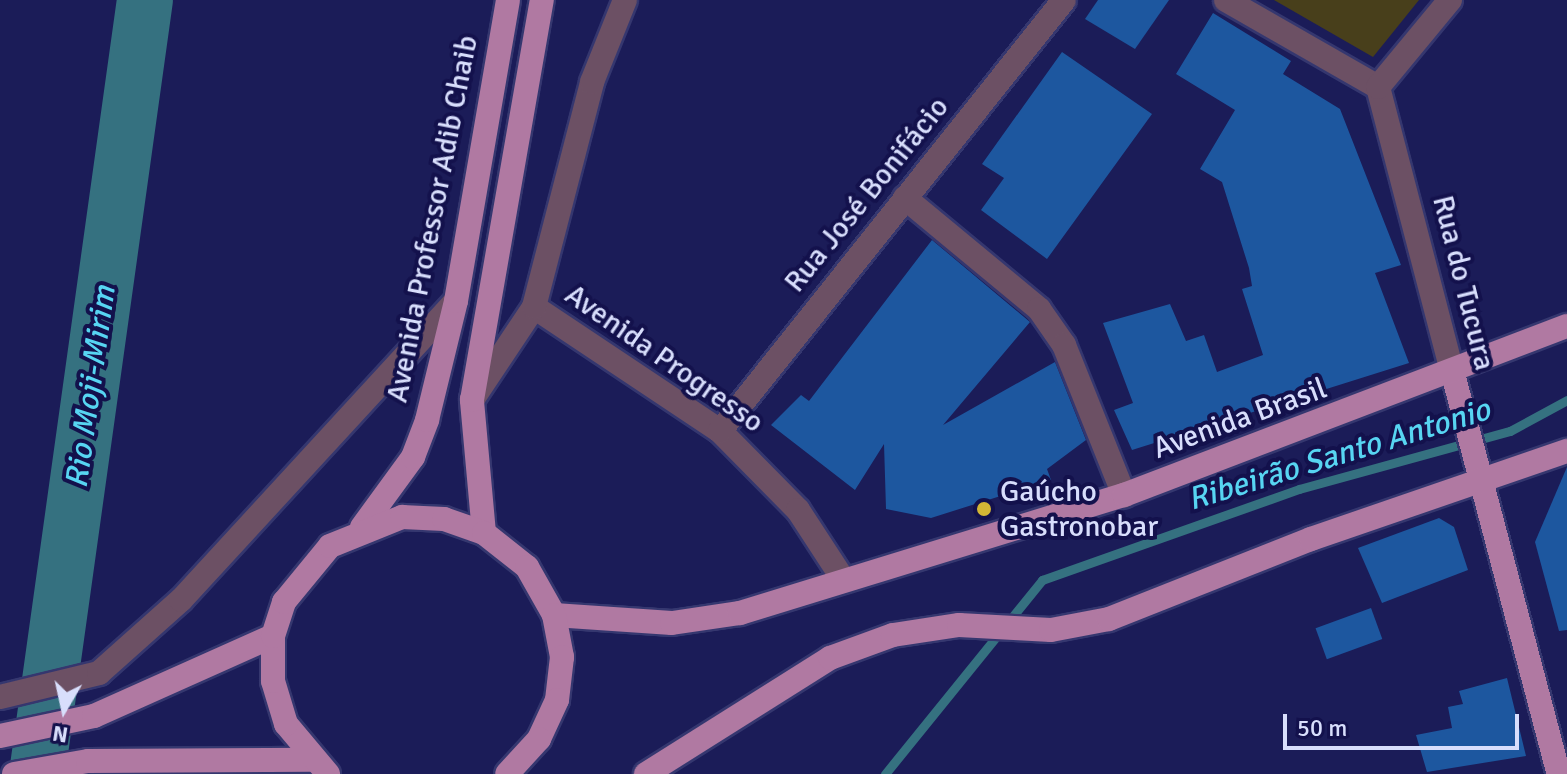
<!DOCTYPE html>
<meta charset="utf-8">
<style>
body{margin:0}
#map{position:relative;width:1567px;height:774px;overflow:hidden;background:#1b1c58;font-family:Signika,sans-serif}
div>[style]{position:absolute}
.green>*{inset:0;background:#483f1b}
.stream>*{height:9px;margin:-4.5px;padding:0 4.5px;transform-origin:4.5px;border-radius:4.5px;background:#357180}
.river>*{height:56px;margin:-28px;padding:0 28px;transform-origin:28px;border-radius:28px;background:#357180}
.building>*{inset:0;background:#1d579f;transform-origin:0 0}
.roads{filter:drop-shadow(2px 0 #35376f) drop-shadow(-2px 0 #35376f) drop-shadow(0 2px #35376f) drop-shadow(0 -2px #35376f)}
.minor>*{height:24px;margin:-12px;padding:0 12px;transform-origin:12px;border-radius:12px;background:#6c5064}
.major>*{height:24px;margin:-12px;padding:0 12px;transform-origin:12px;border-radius:12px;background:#b079a2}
.dots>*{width:22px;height:22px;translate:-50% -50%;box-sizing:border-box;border:4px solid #13114c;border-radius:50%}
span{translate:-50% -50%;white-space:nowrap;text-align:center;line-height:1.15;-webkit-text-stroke:8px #13114c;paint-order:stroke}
.street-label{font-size:30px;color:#d8defc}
.poi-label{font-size:30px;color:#d8defc}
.left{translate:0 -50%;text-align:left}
.water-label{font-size:32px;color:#57d5f2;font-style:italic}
.north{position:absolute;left:24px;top:670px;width:80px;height:80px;-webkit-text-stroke:6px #13114c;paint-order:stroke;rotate:189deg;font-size:22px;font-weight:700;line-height:32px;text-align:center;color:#d8defc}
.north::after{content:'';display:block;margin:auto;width:28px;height:36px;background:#d8defc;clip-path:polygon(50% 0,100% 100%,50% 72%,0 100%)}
.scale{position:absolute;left:1283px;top:714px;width:236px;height:36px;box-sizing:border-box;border:4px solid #d8defc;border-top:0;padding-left:10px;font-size:24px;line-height:28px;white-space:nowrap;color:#d8defc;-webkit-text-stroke:6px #13114c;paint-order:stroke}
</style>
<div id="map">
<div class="green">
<i style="clip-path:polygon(1274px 0,1419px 0,1373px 57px)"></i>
</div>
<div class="stream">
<i style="left:885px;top:774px;width:250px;rotate:-51deg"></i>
<i style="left:1042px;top:580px;width:273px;rotate:-19.5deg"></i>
<i style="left:1299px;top:489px;width:219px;rotate:-15.4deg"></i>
<i style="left:1510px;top:431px;width:65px;rotate:-28.5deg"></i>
</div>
<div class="river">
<i style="left:37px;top:774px;width:781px;rotate:-82.06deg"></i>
</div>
<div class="building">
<i style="clip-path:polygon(1098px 0,1169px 0,1135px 49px,1085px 19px)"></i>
<i style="clip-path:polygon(1213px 13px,1291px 61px,1283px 74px,1340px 109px,1401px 265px,1375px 273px,1409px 363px,1132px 450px,1114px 410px,1133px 403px,1103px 323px,1170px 304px,1186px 341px,1204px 335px,1217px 372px,1263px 355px,1242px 289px,1252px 286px,1249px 268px,1222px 182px,1200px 169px,1235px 110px,1176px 74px)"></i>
<i style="clip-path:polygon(1062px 52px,1152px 114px,1047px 259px,981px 210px,1004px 178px,982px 164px)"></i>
<i style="clip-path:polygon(932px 240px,1030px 322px,943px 425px,1055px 362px,1086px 440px,1047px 469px,1051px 480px,931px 518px,886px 509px,884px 444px,855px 490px,771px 425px,801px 395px,809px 401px)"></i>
<i style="clip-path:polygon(1567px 467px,1567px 630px,1559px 631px,1535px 542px)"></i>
<i style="clip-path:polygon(1439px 518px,1454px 527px,1468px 570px,1382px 603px,1358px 548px)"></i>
<i style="left:1371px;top:608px;width:33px;height:59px;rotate:70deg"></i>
<i style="clip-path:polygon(1507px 678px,1526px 756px,1427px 772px,1416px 735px,1452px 728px,1448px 707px,1463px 704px,1459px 691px)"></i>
</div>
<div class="roads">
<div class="minor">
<i style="left:1226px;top:0;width:175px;rotate:29.8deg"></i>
<i style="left:1378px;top:87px;width:297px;rotate:75.4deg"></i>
<i style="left:1378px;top:87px;width:113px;rotate:-50.4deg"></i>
<i style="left:905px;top:198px;width:174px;rotate:39.6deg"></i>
<i style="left:1039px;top:309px;width:44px;rotate:55.2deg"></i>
<i style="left:1064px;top:345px;width:162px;rotate:68.2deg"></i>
<i style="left:534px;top:307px;width:224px;rotate:33.7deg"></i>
<i style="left:720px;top:431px;width:111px;rotate:45.4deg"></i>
<i style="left:798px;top:510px;width:82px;rotate:56.9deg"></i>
<i style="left:472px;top:400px;width:112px;rotate:-56.3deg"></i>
<i style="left:534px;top:307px;width:232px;rotate:-75.5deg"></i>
<i style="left:592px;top:82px;width:88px;rotate:-68.1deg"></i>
<i style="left:720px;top:431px;width:551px;rotate:-51.41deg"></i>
<i style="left:0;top:697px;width:102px;rotate:-13.6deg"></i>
<i style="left:99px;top:673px;width:110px;rotate:-41.7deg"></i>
<i style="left:181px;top:600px;width:406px;rotate:-47.4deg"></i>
</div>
<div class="major">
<i style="left:1453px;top:374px;width:414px;rotate:75.2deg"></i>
<i style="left:362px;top:527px;width:87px;rotate:-53.9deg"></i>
<i style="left:413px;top:457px;width:40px;rotate:-69deg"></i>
<i style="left:427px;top:420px;width:122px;rotate:-76.3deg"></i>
<i style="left:456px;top:301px;width:305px;rotate:-80.2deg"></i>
<i style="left:484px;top:533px;width:134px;rotate:-95.2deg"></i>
<i style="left:472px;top:400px;width:406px;rotate:-80.1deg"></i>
<i style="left:554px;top:615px;width:118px;rotate:3.9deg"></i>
<i style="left:672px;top:623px;width:69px;rotate:-8.4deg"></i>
<i style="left:740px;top:613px;width:402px;rotate:-17.1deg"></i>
<i style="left:1124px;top:495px;width:474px;rotate:-20.9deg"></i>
<i style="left:0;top:736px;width:96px;rotate:-12deg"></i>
<i style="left:94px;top:716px;width:196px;rotate:-24.1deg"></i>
<i style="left:14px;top:774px;width:75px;rotate:-10deg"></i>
<i style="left:88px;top:761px;width:224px;rotate:-0.3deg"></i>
<i style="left:328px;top:774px;width:65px;rotate:-130deg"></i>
<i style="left:286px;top:724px;width:45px;rotate:-106.8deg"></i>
<i style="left:273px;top:681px;width:45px;rotate:-90deg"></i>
<i style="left:273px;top:636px;width:36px;rotate:-72deg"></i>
<i style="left:284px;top:602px;width:72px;rotate:-50.6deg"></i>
<i style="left:330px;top:546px;width:78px;rotate:-21.9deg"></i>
<i style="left:402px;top:517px;width:42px;rotate:2.7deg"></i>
<i style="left:444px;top:519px;width:42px;rotate:19.3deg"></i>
<i style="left:484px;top:533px;width:55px;rotate:38.3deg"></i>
<i style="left:527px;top:567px;width:55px;rotate:60.6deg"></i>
<i style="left:554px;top:615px;width:43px;rotate:79.2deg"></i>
<i style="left:562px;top:657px;width:43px;rotate:96.6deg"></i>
<i style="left:557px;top:700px;width:43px;rotate:114.8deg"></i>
<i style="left:539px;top:739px;width:47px;rotate:132.4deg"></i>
<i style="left:646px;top:774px;width:218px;rotate:-32.2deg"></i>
<i style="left:830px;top:658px;width:67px;rotate:-20.1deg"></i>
<i style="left:893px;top:635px;width:67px;rotate:-8.6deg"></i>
<i style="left:959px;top:625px;width:92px;rotate:3.1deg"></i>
<i style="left:1051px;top:630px;width:59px;rotate:-10.7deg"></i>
<i style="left:1109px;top:619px;width:217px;rotate:-21.6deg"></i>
<i style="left:1311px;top:539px;width:271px;rotate:-19deg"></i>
</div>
</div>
<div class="dots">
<i style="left:984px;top:509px;background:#d3b635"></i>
</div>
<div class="street-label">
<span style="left:867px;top:195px;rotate:-51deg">Rua José Bonifácio</span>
<span style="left:433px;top:219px;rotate:-79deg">Avenida Professor Adib Chaib</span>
<span style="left:1463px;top:283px;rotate:76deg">Rua do Tucura</span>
<span style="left:664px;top:359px;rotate:35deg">Avenida Progresso</span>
<span style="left:1240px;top:419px;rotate:-20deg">Avenida Brasil</span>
</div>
<div class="poi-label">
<span class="left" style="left:1000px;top:509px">Gaúcho<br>Gastronobar</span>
</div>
<div class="water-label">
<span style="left:91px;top:387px;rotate:-82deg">Rio Moji-Mirim</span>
<span style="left:1339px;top:455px;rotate:-17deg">Ribeirão Santo Antonio</span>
</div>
<div class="north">N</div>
<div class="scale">50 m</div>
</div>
